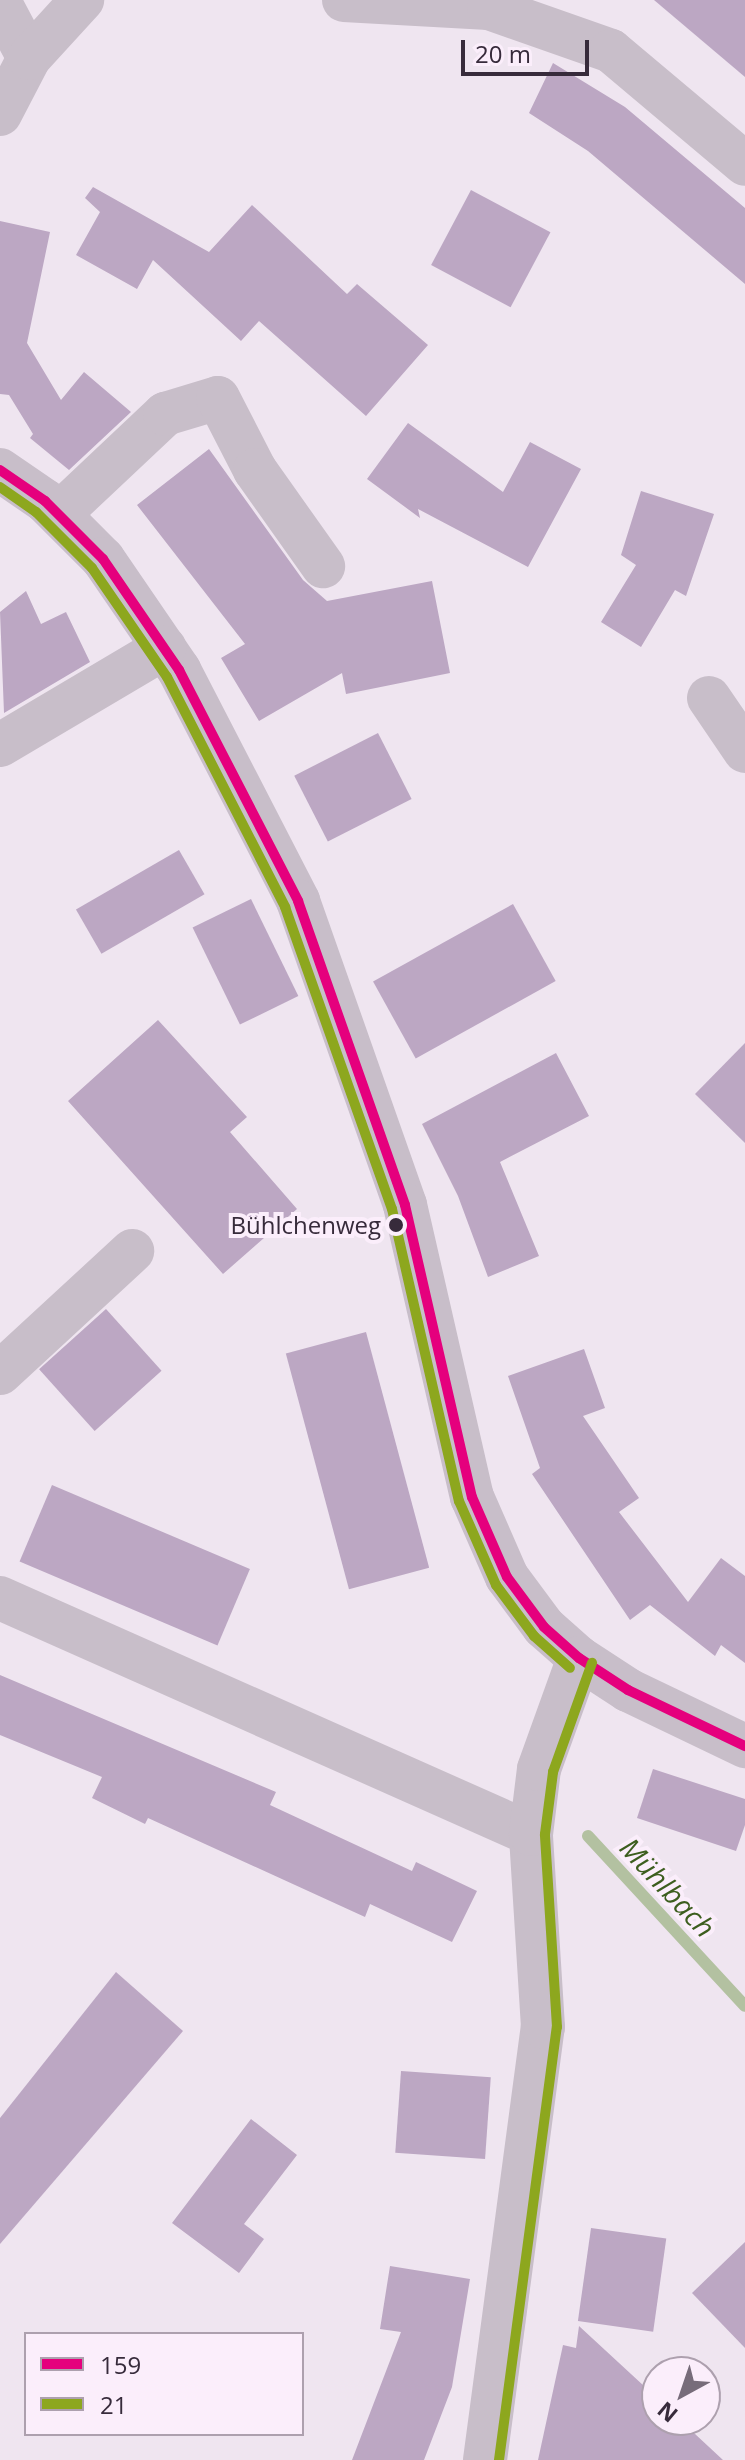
<!DOCTYPE html>
<meta charset="utf-8">
<style>
body{margin:0}
#map{position:relative;width:745px;height:2460px;overflow:hidden;background:#efe5f0;font-family:"Open Sans",sans-serif}
div>[style]{position:absolute}
.stream>*{height:12px;margin:-6px;padding:0 6px;transform-origin:6px;border-radius:6px;background:#b3c1a1}
.building>*{inset:0;background:#bca7c3;transform-origin:0 0}
.minor>*{height:44px;margin:-22px;padding:0 22px;transform-origin:22px;border-radius:22px;background:#c8bec9}
.bus-1>*{height:10px;margin:-5px;padding:0 5px;transform-origin:5px;border-radius:5px;background:#e5007d}
.bus-2>*{height:10px;margin:-5px;padding:0 5px;transform-origin:5px;border-radius:5px;background:#8da71e}
.dots>*{width:22px;height:22px;translate:-50% -50%;box-sizing:border-box;border:4px solid #fbeefb;border-radius:50%}
span{translate:-50% -50%;white-space:nowrap;text-align:center;line-height:1.15;-webkit-text-stroke:8px #fbeefb;paint-order:stroke}
.bus-label{font-size:24px;color:#372b3b}
.right{translate:-100% -50%;text-align:right}
.water-label{font-size:28px;color:#3d5e1f;font-style:italic}
.legend{position:absolute;left:24px;top:2332px;width:280px;height:104px;box-sizing:border-box;background:#fbeefb;border:2px solid #ada0ae;margin:0;padding:10px 14px;list-style:none;font-size:24px;color:#372b3b}
.legend li{display:flex;align-items:center;gap:16px;height:40px}
.legend b{width:40px;border:2px solid #ada0ae}
.north{position:absolute;left:641px;top:2356px;width:80px;height:80px;box-sizing:border-box;background:#fbeefb;border:2px solid #ada0ae;border-radius:50%;rotate:220deg;font-size:22px;font-weight:700;line-height:32px;text-align:center;color:#372b3b}
.north::after{content:'';display:block;margin:auto;width:28px;height:36px;background:#776c7a;clip-path:polygon(50% 0,100% 100%,50% 72%,0 100%)}
.scale{position:absolute;left:461px;top:40px;width:128px;height:36px;box-sizing:border-box;border:4px solid #372b3b;border-top:0;padding-left:10px;font-size:24px;line-height:28px;white-space:nowrap;color:#372b3b;-webkit-text-stroke:6px #fbeefb;paint-order:stroke}
</style>
<div id="map">
<div class="stream">
<i style="left:588px;top:1836px;width:231px;rotate:47.3deg"></i>
</div>
<div class="building">
<i style="clip-path:polygon(654px 0,745px 0,745px 77px)"></i>
<i style="clip-path:polygon(553px 63px,625px 107px,745px 208px,745px 284px,588px 151px,529px 113px)"></i>
<i style="clip-path:polygon(93px 187px,209px 252px,252px 205px,347px 294px,357px 284px,428px 345px,366px 416px,259px 321px,241px 341px,153px 260px,137px 289px,76px 255px,100px 212px,85px 198px)"></i>
<i style="left:471px;top:190px;width:90px;height:85px;rotate:28deg"></i>
<i style="clip-path:polygon(0 221px,50px 232px,27px 343px,61px 400px,84px 372px,131px 412px,69px 470px,30px 438px,33px 434px,9px 395px,0 394px)"></i>
<i style="clip-path:polygon(408px 423px,503px 492px,530px 442px,581px 469px,528px 567px,418px 509px,420px 518px,367px 479px)"></i>
<i style="clip-path:polygon(209px 449px,303px 580px,327px 601px,432px 581px,450px 673px,346px 694px,342px 673px,259px 721px,221px 658px,245px 644px,137px 505px)"></i>
<i style="clip-path:polygon(641px 491px,714px 514px,686px 596px,675px 590px,641px 647px,601px 622px,636px 565px,621px 555px)"></i>
<i style="clip-path:polygon(26px 591px,41px 624px,66px 612px,90px 662px,4px 713px,0 612px)"></i>
<i style="left:378px;top:733px;width:74px;height:94px;rotate:63deg"></i>
<i style="left:179px;top:850px;width:51px;height:119px;rotate:60deg"></i>
<i style="left:251px;top:899px;width:108px;height:65px;rotate:64deg"></i>
<i style="left:513px;top:904px;width:88px;height:160px;rotate:61deg"></i>
<i style="clip-path:polygon(158px 1020px,247px 1117px,230px 1132px,297px 1209px,223px 1274px,68px 1101px)"></i>
<i style="clip-path:polygon(745px 1043px,745px 1143px,695px 1094px)"></i>
<i style="clip-path:polygon(556px 1053px,589px 1116px,500px 1162px,539px 1256px,488px 1277px,458px 1196px,422px 1124px)"></i>
<i style="left:106px;top:1309px;width:83px;height:90px;rotate:48deg"></i>
<i style="left:366px;top:1332px;width:244px;height:83px;rotate:75deg"></i>
<i style="clip-path:polygon(584px 1349px,605px 1408px,583px 1416px,639px 1498px,619px 1512px,688px 1602px,721px 1558px,745px 1576px,745px 1663px,721px 1645px,715px 1656px,650px 1605px,630px 1620px,532px 1474px,540px 1468px,508px 1376px)"></i>
<i style="left:52px;top:1485px;width:215px;height:83px;rotate:23deg"></i>
<i style="clip-path:polygon(0 1675px,276px 1792px,270px 1805px,412px 1871px,416px 1862px,477px 1891px,452px 1942px,370px 1904px,365px 1917px,148px 1818px,145px 1824px,92px 1798px,102px 1777px,0 1735px)"></i>
<i style="clip-path:polygon(653px 1769px,745px 1799px,745px 1825px,736px 1851px,637px 1818px)"></i>
<i style="clip-path:polygon(116px 1972px,183px 2031px,0 2244px,0 2118px)"></i>
<i style="left:401px;top:2071px;width:90px;height:82px;rotate:4deg"></i>
<i style="clip-path:polygon(251px 2119px,297px 2155px,244px 2224px,264px 2239px,239px 2273px,172px 2223px)"></i>
<i style="left:591px;top:2228px;width:76px;height:94px;rotate:8deg"></i>
<i style="clip-path:polygon(745px 2242px,745px 2348px,692px 2293px)"></i>
<i style="clip-path:polygon(390px 2266px,470px 2279px,452px 2387px,424px 2460px,352px 2460px,401px 2332px,380px 2329px)"></i>
<i style="clip-path:polygon(579px 2326px,657px 2398px,657px 2420px,680px 2420px,723px 2460px,538px 2460px,563px 2345px,576px 2348px)"></i>
</div>
<div class="minor">
<i style="left:344px;top:0;width:145px;rotate:3.2deg"></i>
<i style="left:489px;top:8px;width:129px;rotate:19.4deg"></i>
<i style="left:611px;top:51px;width:175px;rotate:40.1deg"></i>
<i style="left:0;top:3px;width:62px;rotate:62.2deg"></i>
<i style="left:0;top:114px;width:63px;rotate:-62.6deg"></i>
<i style="left:29px;top:58px;width:79px;rotate:-47.6deg"></i>
<i style="left:0;top:470px;width:55px;rotate:34.6deg"></i>
<i style="left:45px;top:501px;width:82px;rotate:45deg"></i>
<i style="left:103px;top:559px;width:135px;rotate:55.6deg"></i>
<i style="left:179px;top:670px;width:260px;rotate:62.7deg"></i>
<i style="left:298px;top:901px;width:322px;rotate:70.6deg"></i>
<i style="left:405px;top:1205px;width:300px;rotate:77.1deg"></i>
<i style="left:472px;top:1497px;width:87px;rotate:66.4deg"></i>
<i style="left:507px;top:1577px;width:62px;rotate:53.5deg"></i>
<i style="left:544px;top:1627px;width:47px;rotate:41.5deg"></i>
<i style="left:579px;top:1658px;width:59px;rotate:33.1deg"></i>
<i style="left:628px;top:1690px;width:130px;rotate:25.6deg"></i>
<i style="left:59px;top:514px;width:146px;rotate:-43.3deg"></i>
<i style="left:165px;top:414px;width:55px;rotate:-16.8deg"></i>
<i style="left:218px;top:398px;width:81px;rotate:62.8deg"></i>
<i style="left:255px;top:470px;width:118px;rotate:54.7deg"></i>
<i style="left:709px;top:698px;width:64px;rotate:55.8deg"></i>
<i style="left:0;top:745px;width:191px;rotate:-30.6deg"></i>
<i style="left:0;top:1373px;width:180px;rotate:-42.7deg"></i>
<i style="left:0;top:1598px;width:581px;rotate:23.96deg"></i>
<i style="left:485px;top:2460px;width:437px;rotate:-82.4deg"></i>
<i style="left:543px;top:2027px;width:193px;rotate:-93.6deg"></i>
<i style="left:531px;top:1834px;width:65px;rotate:-83deg"></i>
<i style="left:539px;top:1769px;width:118px;rotate:-70.2deg"></i>
</div>
<div class="bus-1">
<i style="left:0;top:470px;width:55px;rotate:34.6deg"></i>
<i style="left:45px;top:501px;width:82px;rotate:45deg"></i>
<i style="left:103px;top:559px;width:135px;rotate:55.6deg"></i>
<i style="left:179px;top:670px;width:260px;rotate:62.7deg"></i>
<i style="left:298px;top:901px;width:322px;rotate:70.6deg"></i>
<i style="left:405px;top:1205px;width:300px;rotate:77.1deg"></i>
<i style="left:472px;top:1497px;width:87px;rotate:66.4deg"></i>
<i style="left:507px;top:1577px;width:62px;rotate:53.5deg"></i>
<i style="left:544px;top:1627px;width:47px;rotate:41.5deg"></i>
<i style="left:579px;top:1658px;width:59px;rotate:33.1deg"></i>
<i style="left:628px;top:1690px;width:130px;rotate:25.6deg"></i>
</div>
<div class="bus-2">
<i style="left:0;top:487px;width:44px;rotate:34.8deg"></i>
<i style="left:36px;top:512px;width:79px;rotate:45deg"></i>
<i style="left:92px;top:568px;width:132px;rotate:55.5deg"></i>
<i style="left:167px;top:677px;width:259px;rotate:62.8deg"></i>
<i style="left:285px;top:907px;width:320px;rotate:70.5deg"></i>
<i style="left:392px;top:1209px;width:300px;rotate:77.1deg"></i>
<i style="left:459px;top:1501px;width:92px;rotate:66.2deg"></i>
<i style="left:496px;top:1585px;width:64px;rotate:53.3deg"></i>
<i style="left:534px;top:1636px;width:48px;rotate:41.6deg"></i>
<i style="left:499px;top:2460px;width:437px;rotate:-82.4deg"></i>
<i style="left:557px;top:2027px;width:193px;rotate:-93.6deg"></i>
<i style="left:545px;top:1834px;width:63px;rotate:-82.6deg"></i>
<i style="left:553px;top:1772px;width:116px;rotate:-70.3deg"></i>
</div>
<div class="dots">
<i style="left:396px;top:1225px;background:#372b3b"></i>
</div>
<div class="bus-label">
<span class="right" style="left:381px;top:1225px">Bühlchenweg</span>
</div>
<div class="water-label">
<span style="left:668px;top:1887px;rotate:47deg">Mühlbach</span>
</div>
<ul class="legend">
<li><b style="height:10px;background:#e5007d"></b>159</li>
<li><b style="height:10px;background:#8da71e"></b>21</li>
</ul>
<div class="north">N</div>
<div class="scale">20 m</div>
</div>
